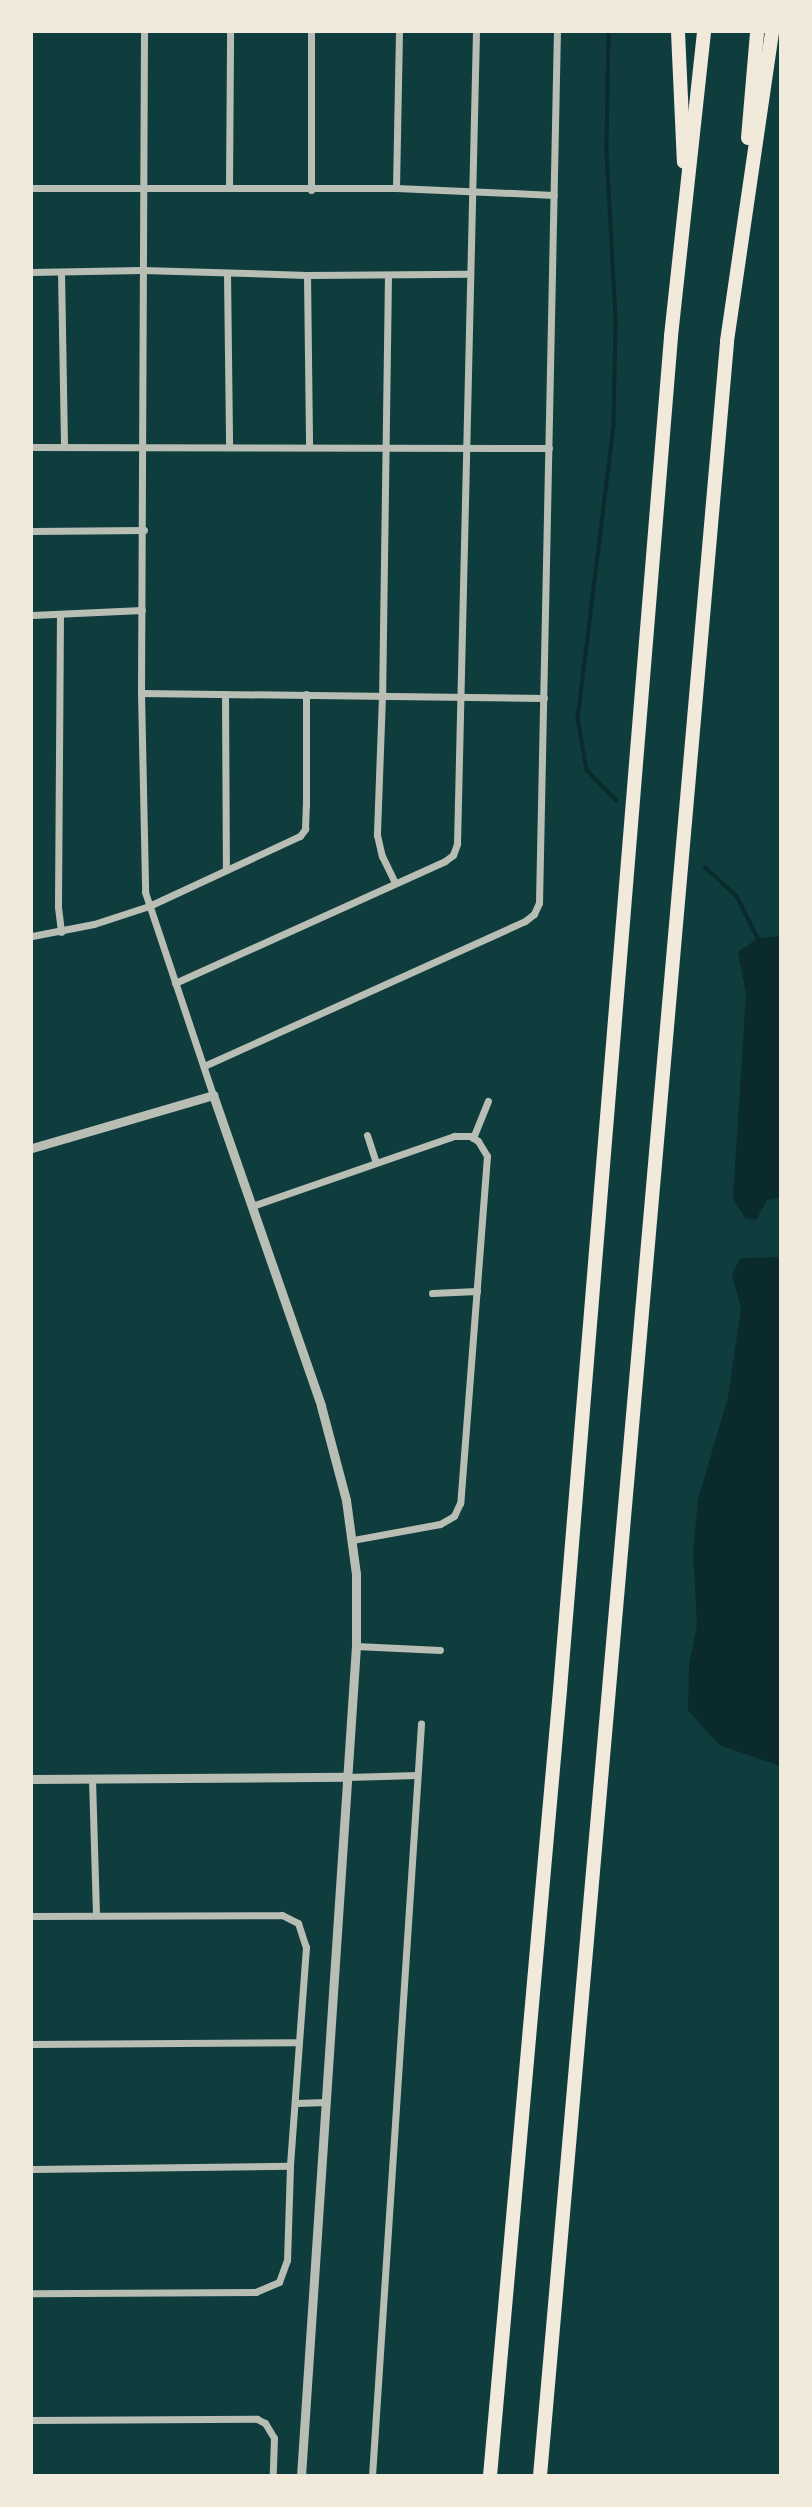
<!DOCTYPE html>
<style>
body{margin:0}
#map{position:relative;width:812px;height:2507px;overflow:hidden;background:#0f3d3e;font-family:"Nunito Sans",sans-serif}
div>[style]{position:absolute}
.water>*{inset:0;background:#0a2a2b}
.stream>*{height:3.5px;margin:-1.75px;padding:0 1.75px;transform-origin:1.75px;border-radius:1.75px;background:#0a2a2b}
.minor>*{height:7px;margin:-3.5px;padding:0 3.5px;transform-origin:3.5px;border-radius:3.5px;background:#b8beb3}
.tertiary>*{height:9px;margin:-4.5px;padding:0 4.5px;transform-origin:4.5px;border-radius:4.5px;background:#b8beb3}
.motorway>*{height:14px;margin:-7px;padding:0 7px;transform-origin:7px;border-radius:7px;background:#f1e9da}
span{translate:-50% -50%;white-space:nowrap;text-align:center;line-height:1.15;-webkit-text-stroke:7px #f1e9da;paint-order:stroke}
.frame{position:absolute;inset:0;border:33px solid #f1e9da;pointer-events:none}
</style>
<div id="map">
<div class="water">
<i style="clip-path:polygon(780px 936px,780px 1198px,767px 1200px,756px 1220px,745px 1218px,733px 1199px,746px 994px,738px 952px,758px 938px)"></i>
<i style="clip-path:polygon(780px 1257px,780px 1766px,719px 1745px,688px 1710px,689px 1666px,697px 1624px,693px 1551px,698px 1500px,728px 1397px,741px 1308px,732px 1275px,740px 1258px)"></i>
</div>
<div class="stream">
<i style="left:609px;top:32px;width:120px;rotate:91deg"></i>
<i style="left:607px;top:152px;width:168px;rotate:86.9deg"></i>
<i style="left:616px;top:320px;width:106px;rotate:91.1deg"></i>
<i style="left:614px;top:426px;width:294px;rotate:97deg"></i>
<i style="left:578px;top:718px;width:53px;rotate:80.2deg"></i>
<i style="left:587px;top:770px;width:42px;rotate:46deg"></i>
<i style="left:705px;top:867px;width:43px;rotate:42.2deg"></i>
<i style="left:737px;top:896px;width:47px;rotate:63.4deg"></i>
</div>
<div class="minor">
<i style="left:144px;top:32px;width:661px;rotate:90.26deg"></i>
<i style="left:141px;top:693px;width:199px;rotate:88.8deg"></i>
<i style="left:145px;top:892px;width:214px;rotate:71.5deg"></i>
<i style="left:32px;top:188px;width:364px"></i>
<i style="left:396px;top:188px;width:158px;rotate:2.5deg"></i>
<i style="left:229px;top:188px;width:156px;rotate:-89.6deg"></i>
<i style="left:396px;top:188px;width:156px;rotate:-88.9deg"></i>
<i style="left:311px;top:190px;width:158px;rotate:-90deg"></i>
<i style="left:32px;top:272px;width:110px;rotate:-1deg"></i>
<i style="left:142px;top:270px;width:165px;rotate:1.7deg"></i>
<i style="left:307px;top:275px;width:162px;rotate:-0.4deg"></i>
<i style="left:61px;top:272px;width:175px;rotate:89deg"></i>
<i style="left:227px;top:273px;width:174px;rotate:89.3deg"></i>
<i style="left:307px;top:275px;width:172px;rotate:89.3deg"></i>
<i style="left:388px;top:275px;width:421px;rotate:90.8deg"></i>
<i style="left:382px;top:696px;width:139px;rotate:92.1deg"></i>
<i style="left:377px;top:835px;width:22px;rotate:77deg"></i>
<i style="left:382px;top:856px;width:30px;rotate:64deg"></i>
<i style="left:32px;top:447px;width:517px;rotate:0.11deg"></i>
<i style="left:32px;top:531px;width:112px;rotate:-0.5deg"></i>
<i style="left:32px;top:615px;width:110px;rotate:-2.6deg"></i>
<i style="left:60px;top:615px;width:292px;rotate:90.4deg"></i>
<i style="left:58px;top:907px;width:25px;rotate:83deg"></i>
<i style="left:141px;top:693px;width:403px;rotate:0.7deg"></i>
<i style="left:225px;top:694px;width:176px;rotate:89.7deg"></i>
<i style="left:32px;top:936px;width:63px;rotate:-11deg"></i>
<i style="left:94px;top:924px;width:58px;rotate:-18.1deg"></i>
<i style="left:149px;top:906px;width:166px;rotate:-24.9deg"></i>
<i style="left:300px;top:836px;width:9px;rotate:-54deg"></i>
<i style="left:305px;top:829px;width:24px;rotate:-88deg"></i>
<i style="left:306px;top:805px;width:111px;rotate:-90deg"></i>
<i style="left:175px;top:983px;width:296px;rotate:-24.3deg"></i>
<i style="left:445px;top:861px;width:10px;rotate:-37deg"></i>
<i style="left:453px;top:855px;width:12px;rotate:-70deg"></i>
<i style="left:457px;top:844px;width:812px;rotate:-88.66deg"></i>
<i style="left:204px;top:1066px;width:352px;rotate:-24.3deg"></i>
<i style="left:525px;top:921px;width:11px;rotate:-38deg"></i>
<i style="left:534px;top:914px;width:12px;rotate:-66deg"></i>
<i style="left:539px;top:903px;width:871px;rotate:-88.82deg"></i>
<i style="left:367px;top:1135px;width:29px;rotate:72deg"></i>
<i style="left:473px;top:1138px;width:40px;rotate:-68deg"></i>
<i style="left:252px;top:1206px;width:214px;rotate:-19.1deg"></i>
<i style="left:454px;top:1136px;width:16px"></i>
<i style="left:470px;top:1136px;width:9px;rotate:32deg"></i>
<i style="left:478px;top:1141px;width:17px;rotate:59deg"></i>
<i style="left:487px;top:1156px;width:348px;rotate:94.4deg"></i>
<i style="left:460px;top:1503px;width:14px;rotate:115deg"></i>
<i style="left:454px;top:1516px;width:16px;rotate:150deg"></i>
<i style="left:440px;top:1524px;width:88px;rotate:169.6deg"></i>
<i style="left:432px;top:1293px;width:45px;rotate:-2.5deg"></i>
<i style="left:356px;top:1646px;width:84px;rotate:2.7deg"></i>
<i style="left:347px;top:1777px;width:70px;rotate:-1.6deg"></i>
<i style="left:92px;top:1779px;width:135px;rotate:88.3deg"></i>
<i style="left:32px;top:1916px;width:250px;rotate:-0.2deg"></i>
<i style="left:282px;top:1915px;width:18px;rotate:27deg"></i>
<i style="left:298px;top:1923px;width:25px;rotate:72deg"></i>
<i style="left:306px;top:1947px;width:220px;rotate:94.2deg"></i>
<i style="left:290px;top:2166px;width:94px;rotate:91.8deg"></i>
<i style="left:287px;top:2260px;width:23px;rotate:110deg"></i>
<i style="left:279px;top:2282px;width:25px;rotate:157deg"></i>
<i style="left:256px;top:2292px;width:224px;rotate:179.7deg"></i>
<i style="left:32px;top:2044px;width:267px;rotate:-0.4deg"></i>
<i style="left:296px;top:2103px;width:30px;rotate:-2deg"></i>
<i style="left:32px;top:2169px;width:258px;rotate:-0.7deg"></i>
<i style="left:32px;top:2420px;width:225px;rotate:-0.3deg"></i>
<i style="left:257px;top:2419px;width:9px;rotate:27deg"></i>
<i style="left:265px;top:2423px;width:17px;rotate:59deg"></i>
<i style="left:274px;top:2438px;width:38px;rotate:92deg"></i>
<i style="left:372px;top:2476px;width:754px;rotate:-86.27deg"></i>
</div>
<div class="tertiary">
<i style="left:32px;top:1148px;width:189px;rotate:-16.3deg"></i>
<i style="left:213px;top:1095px;width:329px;rotate:70.8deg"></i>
<i style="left:321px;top:1406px;width:97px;rotate:75.1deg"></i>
<i style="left:346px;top:1500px;width:75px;rotate:82.3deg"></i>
<i style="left:356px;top:1574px;width:72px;rotate:90deg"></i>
<i style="left:356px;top:1646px;width:832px;rotate:93.79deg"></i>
<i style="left:32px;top:1779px;width:315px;rotate:-0.4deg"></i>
</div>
<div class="motorway">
<i style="left:678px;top:32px;width:130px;rotate:87.4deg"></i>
<i style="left:748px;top:138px;width:106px;rotate:-85.1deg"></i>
<i style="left:490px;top:2476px;width:789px;rotate:-84.91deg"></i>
<i style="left:560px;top:1690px;width:1359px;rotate:-85.31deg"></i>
<i style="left:671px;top:336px;width:306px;rotate:-83.8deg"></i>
<i style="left:540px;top:2476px;width:2143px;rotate:-84.99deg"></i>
<i style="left:727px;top:341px;width:312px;rotate:-81.7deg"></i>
</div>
<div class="frame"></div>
</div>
